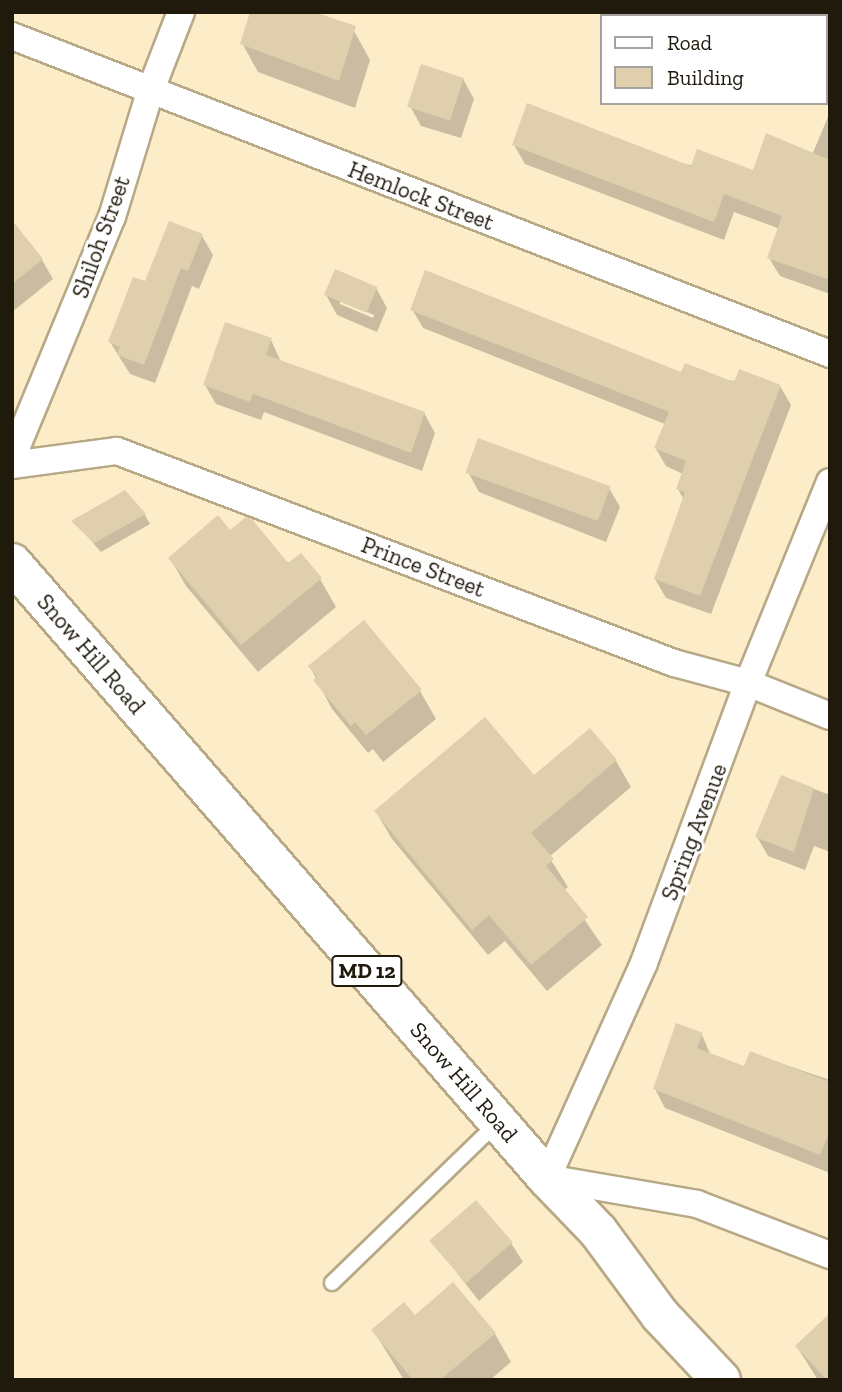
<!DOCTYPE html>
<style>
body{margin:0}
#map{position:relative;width:842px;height:1392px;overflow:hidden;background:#fcecc8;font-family:"Zilla Slab",serif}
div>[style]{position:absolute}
.shadow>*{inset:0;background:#0003;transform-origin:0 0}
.building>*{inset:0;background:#e0cfad;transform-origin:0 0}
.roads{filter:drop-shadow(2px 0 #b7a886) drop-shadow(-2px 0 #b7a886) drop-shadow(0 2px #b7a886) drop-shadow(0 -2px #b7a886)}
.service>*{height:14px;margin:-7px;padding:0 7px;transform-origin:7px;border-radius:7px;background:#fff}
.minor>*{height:26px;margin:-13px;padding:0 13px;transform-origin:13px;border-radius:13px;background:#fff}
.primary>*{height:38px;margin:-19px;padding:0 19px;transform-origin:19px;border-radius:19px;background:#fff}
span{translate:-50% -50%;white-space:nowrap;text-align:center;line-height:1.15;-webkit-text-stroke:6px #fff;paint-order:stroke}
.shield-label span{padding:2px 5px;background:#fff;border:2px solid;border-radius:5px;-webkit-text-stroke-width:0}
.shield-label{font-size:21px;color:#201a0d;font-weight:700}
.street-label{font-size:23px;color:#201a0d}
.frame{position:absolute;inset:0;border:14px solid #201a0d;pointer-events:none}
.legend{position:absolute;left:600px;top:14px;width:228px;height:91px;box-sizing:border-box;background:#fff;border:2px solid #a6a39e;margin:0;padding:9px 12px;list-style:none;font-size:21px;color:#201a0d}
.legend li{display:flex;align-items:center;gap:14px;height:35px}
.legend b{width:35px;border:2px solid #a6a39e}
</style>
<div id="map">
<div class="shadow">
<i style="clip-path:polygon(616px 12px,663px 12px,661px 16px)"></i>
<i style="left:722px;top:12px;width:47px;height:4px"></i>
<i style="clip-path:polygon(354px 31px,370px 60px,355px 108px,258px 72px,242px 43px)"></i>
<i style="left:826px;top:51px;width:4px;height:46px;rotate:27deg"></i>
<i style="clip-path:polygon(463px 79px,474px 99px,461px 138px,421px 126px,410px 106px)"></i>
<i style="clip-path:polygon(830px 112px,830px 294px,780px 276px,769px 258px,780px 229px,734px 212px,724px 240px,525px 164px,514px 145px,754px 172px,812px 155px)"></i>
<i style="clip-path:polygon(12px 235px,42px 260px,53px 279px,12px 312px)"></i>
<i style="clip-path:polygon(202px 236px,213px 255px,199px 289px,192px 286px,155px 383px,130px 374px,110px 342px,146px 284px)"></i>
<i style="clip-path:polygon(evenodd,376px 288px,387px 308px,377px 332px,337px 315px,326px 295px,376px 288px,340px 300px,374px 315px,373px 318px,340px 304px,340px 300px)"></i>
<i style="clip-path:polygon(412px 309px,682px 375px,780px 386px,791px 405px,711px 614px,666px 598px,655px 579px,684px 500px,678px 489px,683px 474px,666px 466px,655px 447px,665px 424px,423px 328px)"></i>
<i style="clip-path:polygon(271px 340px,281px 362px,424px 413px,435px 433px,422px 471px,264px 412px,261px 420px,216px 404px,205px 385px)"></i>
<i style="clip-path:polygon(468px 472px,609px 488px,620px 507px,606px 542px,479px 492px)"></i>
<i style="clip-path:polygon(145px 515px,150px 524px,101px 552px,74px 521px)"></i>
<i style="clip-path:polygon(230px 532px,320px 579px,336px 607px,258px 672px,186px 586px,170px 558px)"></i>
<i style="clip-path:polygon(310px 667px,420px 691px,436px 719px,383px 762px,373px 749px,368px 753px,332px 709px)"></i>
<i style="clip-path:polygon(616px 761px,631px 787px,549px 857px,568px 887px,564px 890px,602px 945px,547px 991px,505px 941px,488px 955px,392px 839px,376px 812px)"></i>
<i style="clip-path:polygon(782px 777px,830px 795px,830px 852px,814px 846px,805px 870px,768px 856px,757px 837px)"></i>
<i style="clip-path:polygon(702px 1035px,711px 1056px,745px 1069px,751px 1053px,830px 1080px,830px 1173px,665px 1108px,655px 1089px)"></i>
<i style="clip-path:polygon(432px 1241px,511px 1243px,523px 1262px,479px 1301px)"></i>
<i style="clip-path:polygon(415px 1317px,495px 1334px,511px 1362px,490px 1380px,404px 1380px,373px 1330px)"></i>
<i style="clip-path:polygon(797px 1347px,830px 1380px,818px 1380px)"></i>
</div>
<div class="building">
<i style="clip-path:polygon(250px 12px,314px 12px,356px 26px,339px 81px,240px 44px)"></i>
<i style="left:421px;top:64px;width:45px;height:45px;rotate:18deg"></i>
<i style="clip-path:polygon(527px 103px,691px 166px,697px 149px,753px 170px,766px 133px,830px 160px,830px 280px,767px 258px,782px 216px,724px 194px,714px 222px,512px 145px)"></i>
<i style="clip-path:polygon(12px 220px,43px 259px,12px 284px)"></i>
<i style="clip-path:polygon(169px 221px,203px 234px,188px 271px,181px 268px,144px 365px,117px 355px,120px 347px,108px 342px,133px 277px,145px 281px)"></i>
<i style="left:335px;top:269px;width:46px;height:28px;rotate:23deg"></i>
<i style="clip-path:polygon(425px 270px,681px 372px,685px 363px,734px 382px,739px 369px,781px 385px,700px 596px,654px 579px,685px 492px,676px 489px,686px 461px,654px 448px,669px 412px,410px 310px)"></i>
<i style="clip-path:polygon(225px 322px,272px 338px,266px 355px,425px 412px,411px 453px,253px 394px,250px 402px,203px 385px)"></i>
<i style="left:478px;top:438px;width:141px;height:37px;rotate:20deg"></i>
<i style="clip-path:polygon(125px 490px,146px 514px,94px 543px,71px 521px)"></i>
<i style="clip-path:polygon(218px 515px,230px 530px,246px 517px,252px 519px,288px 563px,301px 553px,322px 578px,241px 645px,168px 558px)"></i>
<i style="clip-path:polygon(364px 620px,422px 690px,366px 735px,355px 722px,351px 726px,313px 680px,317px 677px,308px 666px)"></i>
<i style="clip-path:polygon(485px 717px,534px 775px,590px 728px,617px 760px,531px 833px,554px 859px,546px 866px,588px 917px,531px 965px,489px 915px,472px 930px,374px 811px)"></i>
<i style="clip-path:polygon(781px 775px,814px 788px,794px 852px,755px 837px)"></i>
<i style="clip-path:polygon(676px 1023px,703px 1033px,697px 1048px,744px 1066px,750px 1051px,830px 1082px,830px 1130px,820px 1155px,653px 1089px)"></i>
<i style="left:476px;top:1200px;width:56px;height:62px;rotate:49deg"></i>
<i style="clip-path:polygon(453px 1282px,496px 1333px,440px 1380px,413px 1380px,371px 1330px,404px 1302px,415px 1315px)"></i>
<i style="clip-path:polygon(830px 1313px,830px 1380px,827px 1380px,795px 1346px)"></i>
</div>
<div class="roads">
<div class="service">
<i style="left:332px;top:1283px;width:230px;rotate:-44.1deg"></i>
</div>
<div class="minor">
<i style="left:12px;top:36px;width:878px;rotate:21.24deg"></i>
<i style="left:12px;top:458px;width:261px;rotate:-67.5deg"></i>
<i style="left:112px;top:217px;width:131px;rotate:-73.1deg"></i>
<i style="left:150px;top:92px;width:86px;rotate:-68.8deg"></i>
<i style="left:12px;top:465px;width:106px;rotate:-7.6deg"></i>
<i style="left:117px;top:451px;width:596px;rotate:20.84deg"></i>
<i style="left:674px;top:663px;width:77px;rotate:15.1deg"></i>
<i style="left:748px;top:683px;width:88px;rotate:21.9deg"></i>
<i style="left:830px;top:482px;width:217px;rotate:112.2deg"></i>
<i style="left:748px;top:683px;width:299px;rotate:110.4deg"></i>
<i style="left:644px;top:963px;width:236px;rotate:114.3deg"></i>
<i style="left:547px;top:1178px;width:152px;rotate:9.8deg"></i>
<i style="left:697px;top:1204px;width:142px;rotate:21deg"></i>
</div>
<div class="primary">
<i style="left:12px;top:563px;width:815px;rotate:48.98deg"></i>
<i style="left:547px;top:1178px;width:74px;rotate:46.1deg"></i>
<i style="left:598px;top:1231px;width:104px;rotate:53.6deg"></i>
<i style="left:660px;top:1315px;width:89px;rotate:46.8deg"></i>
</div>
</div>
<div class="shield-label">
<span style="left:367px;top:971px">MD 12</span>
</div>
<div class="street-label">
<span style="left:421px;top:196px;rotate:21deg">Hemlock Street</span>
<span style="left:101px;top:237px;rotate:-70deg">Shiloh Street</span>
<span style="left:423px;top:567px;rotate:21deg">Prince Street</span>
<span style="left:91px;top:654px;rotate:49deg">Snow Hill Road</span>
<span style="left:694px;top:832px;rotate:-69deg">Spring Avenue</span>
<span style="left:464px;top:1082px;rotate:49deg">Snow Hill Road</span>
</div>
<div class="frame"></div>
<ul class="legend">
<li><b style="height:9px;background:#fff"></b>Road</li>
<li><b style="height:19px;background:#e0cfad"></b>Building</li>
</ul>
</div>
